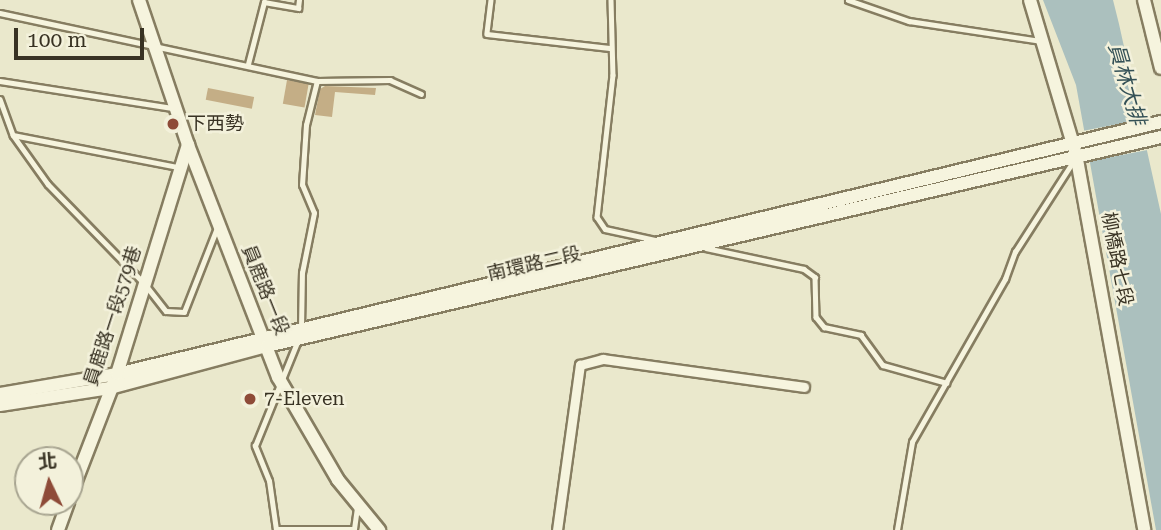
<!DOCTYPE html>
<meta charset="utf-8">
<style>
body{margin:0}
#map{position:relative;width:1161px;height:530px;overflow:hidden;background:#eae8cc;font-family:"Roboto Serif","Noto Sans TC",serif}
div>[style]{position:absolute}
.water>*{inset:0;background:#abc0be}
.pier>*{inset:0;background:#eae8cc;transform-origin:0 0}
.building>*{inset:0;background:#c4ae86;transform-origin:0 0}
.roads{filter:drop-shadow(2px 0 #867d61) drop-shadow(-2px 0 #867d61) drop-shadow(0 2px #867d61) drop-shadow(0 -2px #867d61)}
.lane>*{height:4.5px;margin:-2.25px;padding:0 2.25px;transform-origin:2.25px;border-radius:2.25px;background:#f6f4de}
.street>*{height:9px;margin:-4.5px;padding:0 4.5px;transform-origin:4.5px;border-radius:4.5px;background:#f6f4de}
.secondary>*{height:12px;margin:-6px;padding:0 6px;transform-origin:6px;border-radius:6px;background:#f6f4de}
.dots>*{width:19px;height:19px;translate:-50% -50%;box-sizing:border-box;border:4px solid #f3f1db;border-radius:50%}
span{translate:-50% -50%;white-space:nowrap;text-align:center;line-height:1.15;-webkit-text-stroke:5px #f3f1db;paint-order:stroke}
.poi-label{font-size:19px;color:#383223}
.left{translate:0 -50%;text-align:left}
.street-label{font-size:19px;color:#383223}
.water-label{font-size:21px;color:#345156;font-style:italic}
.north{position:absolute;left:14px;top:446px;width:70px;height:70px;box-sizing:border-box;background:#f3f1db;border:2px solid #a8a591;border-radius:50%;rotate:355deg;font-size:19px;font-weight:700;line-height:28px;text-align:center;color:#383223}
.north::after{content:'';display:block;margin:auto;width:24px;height:32px;background:#8e4b38;clip-path:polygon(50% 0,100% 100%,50% 72%,0 100%)}
.scale{position:absolute;left:14px;top:28px;width:130px;height:32px;box-sizing:border-box;border:4px solid #383223;border-top:0;padding-left:9px;font-size:21px;line-height:24px;white-space:nowrap;color:#383223;-webkit-text-stroke:5px #f3f1db;paint-order:stroke}
</style>
<div id="map">
<div class="water">
<i style="clip-path:polygon(1043px 0,1113px 0,1119px 24px,1161px 214px,1161px 530px,1156px 530px,1076px 85px)"></i>
</div>
<div class="pier">
<i style="left:1144px;top:119px;width:31px;height:64px;rotate:79deg"></i>
</div>
<div class="building">
<i style="left:287px;top:80px;width:22px;height:24px;rotate:10deg"></i>
<i style="clip-path:polygon(325px 86px,376px 88px,375px 95px,335px 92px,332px 117px,315px 115px,320px 89px)"></i>
<i style="left:208px;top:88px;width:47px;height:12px;rotate:11deg"></i>
</div>
<div class="roads">
<div class="lane">
<i style="left:491px;top:0;width:34px;rotate:97deg"></i>
<i style="left:487px;top:34px;width:123px;rotate:6.5deg"></i>
<i style="left:611px;top:0;width:75px;rotate:88.5deg"></i>
<i style="left:613px;top:75px;width:143px;rotate:96.4deg"></i>
<i style="left:597px;top:217px;width:14px;rotate:56deg"></i>
<i style="left:605px;top:229px;width:52px;rotate:12.2deg"></i>
<i style="left:848px;top:0;width:65px;rotate:19deg"></i>
<i style="left:909px;top:21px;width:134px;rotate:8.6deg"></i>
<i style="left:0;top:13px;width:324px;rotate:12.1deg"></i>
<i style="left:317px;top:81px;width:73px;rotate:-0.8deg"></i>
<i style="left:390px;top:80px;width:34px;rotate:24deg"></i>
<i style="left:248px;top:64px;width:64px;rotate:-75.5deg"></i>
<i style="left:264px;top:2px;width:35px;rotate:10deg"></i>
<i style="left:298px;top:8px;width:8px;rotate:-83deg"></i>
<i style="left:0;top:81px;width:174px;rotate:8.9deg"></i>
<i style="left:0;top:99px;width:38px;rotate:70deg"></i>
<i style="left:13px;top:135px;width:168px;rotate:11deg"></i>
<i style="left:13px;top:135px;width:60px;rotate:54.5deg"></i>
<i style="left:48px;top:184px;width:135px;rotate:45.9deg"></i>
<i style="left:706px;top:248px;width:100px;rotate:12.1deg"></i>
<i style="left:804px;top:269px;width:14px;rotate:36deg"></i>
<i style="left:815px;top:277px;width:40px;rotate:88.6deg"></i>
<i style="left:816px;top:317px;width:13px;rotate:51deg"></i>
<i style="left:824px;top:327px;width:38px;rotate:12deg"></i>
<i style="left:861px;top:335px;width:37px;rotate:54deg"></i>
<i style="left:883px;top:365px;width:66px;rotate:15.7deg"></i>
<i style="left:148px;top:288px;width:29px;rotate:52deg"></i>
<i style="left:166px;top:311px;width:18px;rotate:3deg"></i>
<i style="left:184px;top:312px;width:90px;rotate:-68.6deg"></i>
<i style="left:301px;top:328px;width:55px;rotate:-89deg"></i>
<i style="left:302px;top:273px;width:61px;rotate:-78.7deg"></i>
<i style="left:314px;top:213px;width:30px;rotate:-113deg"></i>
<i style="left:302px;top:185px;width:60px;rotate:-86.2deg"></i>
<i style="left:306px;top:125px;width:45px;rotate:-76deg"></i>
<i style="left:276px;top:529px;width:78px"></i>
<i style="left:354px;top:529px;width:22px;rotate:-82deg"></i>
<i style="left:276px;top:530px;width:49px;rotate:-98.1deg"></i>
<i style="left:269px;top:481px;width:38px;rotate:-112deg"></i>
<i style="left:255px;top:446px;width:114px;rotate:-67.9deg"></i>
<i style="left:897px;top:530px;width:89px;rotate:-80.3deg"></i>
<i style="left:912px;top:442px;width:188px;rotate:-60.3deg"></i>
<i style="left:1005px;top:279px;width:29px;rotate:-70deg"></i>
<i style="left:1015px;top:252px;width:109px;rotate:-57.3deg"></i>
</div>
<div class="street">
<i style="left:557px;top:530px;width:167px;rotate:-82.1deg"></i>
<i style="left:580px;top:365px;width:24px;rotate:-15deg"></i>
<i style="left:603px;top:359px;width:203px;rotate:7.9deg"></i>
</div>
<div class="secondary">
<i style="left:139px;top:0;width:153px;rotate:71.3deg"></i>
<i style="left:188px;top:145px;width:249px;rotate:68.8deg"></i>
<i style="left:278px;top:377px;width:119px;rotate:59.8deg"></i>
<i style="left:338px;top:480px;width:65px;rotate:50.6deg"></i>
<i style="left:1030px;top:0;width:161px;rotate:73.4deg"></i>
<i style="left:1076px;top:154px;width:382px;rotate:79.7deg"></i>
<i style="left:1144px;top:0;width:70px;rotate:76deg"></i>
<i style="left:0;top:394px;width:119px;rotate:-9.7deg"></i>
<i style="left:117px;top:374px;width:1074px;rotate:-13.57deg"></i>
<i style="left:0;top:405px;width:111px;rotate:-8.8deg"></i>
<i style="left:110px;top:388px;width:163px;rotate:-15deg"></i>
<i style="left:267px;top:346px;width:918px;rotate:-13.16deg"></i>
<i style="left:70px;top:496px;width:131px;rotate:-68.9deg"></i>
<i style="left:117px;top:374px;width:240px;rotate:-72.8deg"></i>
<i style="left:58px;top:530px;width:30px;rotate:-70deg"></i>
</div>
</div>
<div class="dots">
<i style="left:173px;top:124px;background:#8e4b38"></i>
<i style="left:250px;top:399px;background:#8e4b38"></i>
</div>
<div class="poi-label">
<span class="left" style="left:187px;top:124px">下西勢</span>
<span class="left" style="left:264px;top:399px">7-Eleven</span>
</div>
<div class="street-label">
<span style="left:1117px;top:259px;rotate:79deg">柳橋路七段</span>
<span style="left:534px;top:264px;rotate:-13deg">南環路二段</span>
<span style="left:265px;top:290px;rotate:68deg">員鹿路一段</span>
<span style="left:113px;top:316px;rotate:-72deg">員鹿路一段579巷</span>
</div>
<div class="water-label">
<span style="left:1127px;top:84px;rotate:74deg">員林大排</span>
</div>
<div class="north">北</div>
<div class="scale">100 m</div>
</div>
